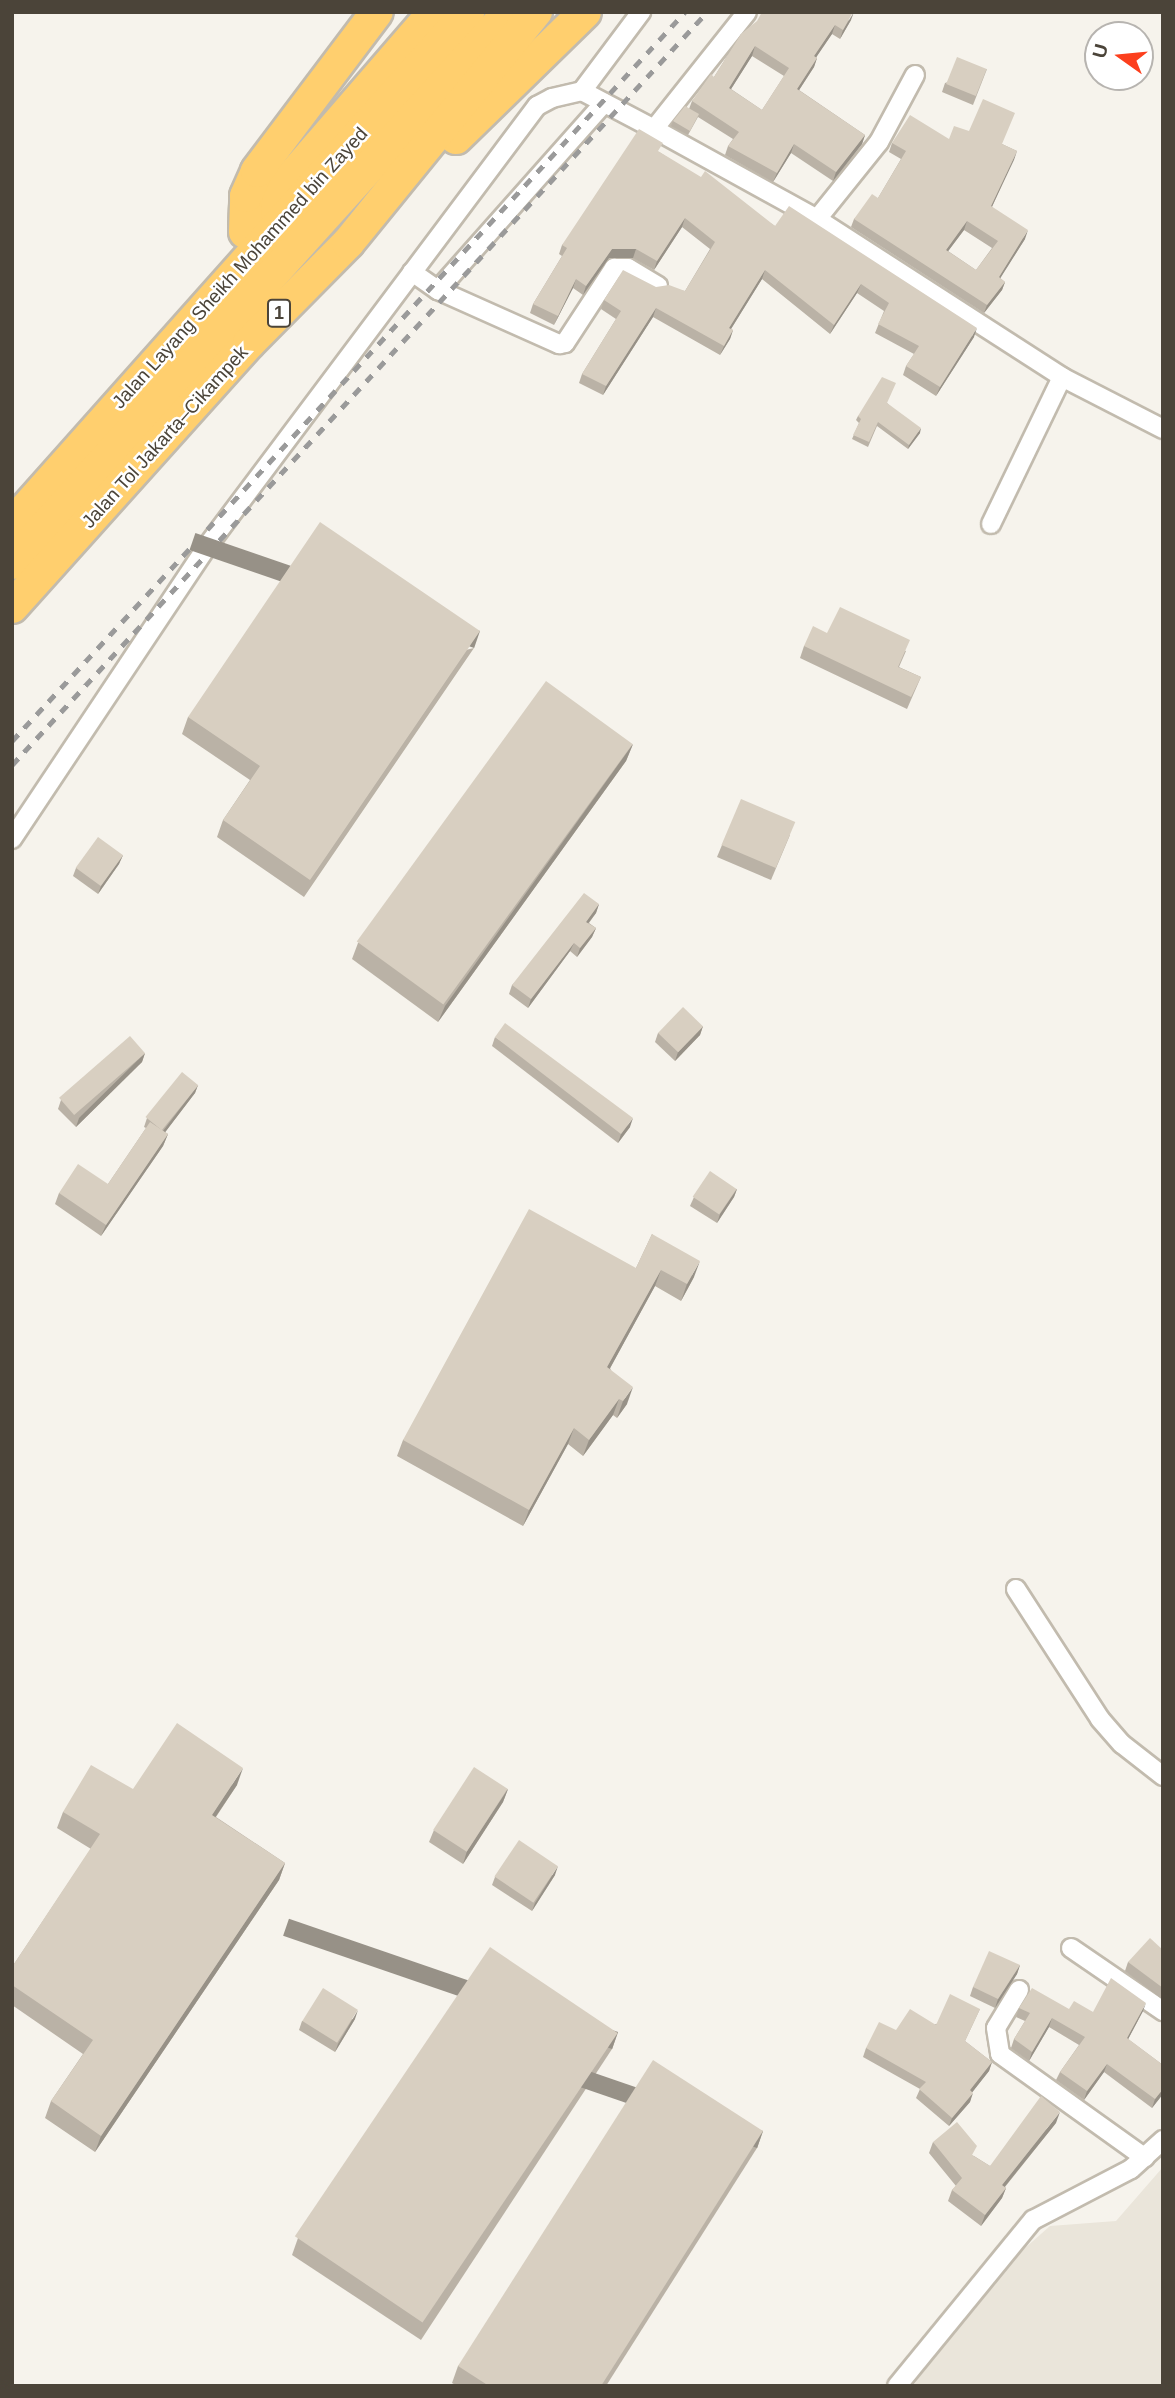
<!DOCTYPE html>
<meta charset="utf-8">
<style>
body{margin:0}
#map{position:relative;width:1175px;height:2398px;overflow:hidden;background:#f6f3ec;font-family:Helvetica,sans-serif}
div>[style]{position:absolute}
.residential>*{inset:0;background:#eae5da}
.roads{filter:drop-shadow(2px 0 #c2bbae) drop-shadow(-2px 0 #c2bbae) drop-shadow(0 2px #c2bbae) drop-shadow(0 -2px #c2bbae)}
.street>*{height:18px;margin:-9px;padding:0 9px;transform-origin:9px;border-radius:9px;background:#fff}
.highway>*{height:32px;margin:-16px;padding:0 16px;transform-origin:16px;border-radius:16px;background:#ffcf6e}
.rail>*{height:5px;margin-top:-2.5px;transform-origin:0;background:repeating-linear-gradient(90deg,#9a9a9a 0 9px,transparent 0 18px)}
.wall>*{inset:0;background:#bab2a6}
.shaded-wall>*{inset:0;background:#979187;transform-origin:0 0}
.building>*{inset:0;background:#d8cfc1;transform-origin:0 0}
span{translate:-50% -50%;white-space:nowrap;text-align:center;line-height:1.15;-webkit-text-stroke:5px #fff;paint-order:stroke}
.shield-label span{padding:2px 5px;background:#fff;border:2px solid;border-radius:5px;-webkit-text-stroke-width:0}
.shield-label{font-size:18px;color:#4b4439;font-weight:700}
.street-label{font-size:19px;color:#4b4439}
.frame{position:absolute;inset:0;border:14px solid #4b4439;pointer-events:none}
.north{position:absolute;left:1084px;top:21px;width:70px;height:70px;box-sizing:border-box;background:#fff;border:2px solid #b7b4b0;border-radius:50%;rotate:285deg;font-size:19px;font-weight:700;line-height:28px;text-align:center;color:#4b4439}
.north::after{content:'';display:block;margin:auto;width:24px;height:32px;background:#fc3f1d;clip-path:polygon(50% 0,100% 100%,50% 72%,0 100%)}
</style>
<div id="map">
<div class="residential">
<i style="clip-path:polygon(1163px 2167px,1163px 2386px,913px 2386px,989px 2280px,1050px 2226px,1116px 2221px)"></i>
</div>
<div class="roads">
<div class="street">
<i style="left:582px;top:91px;width:99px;rotate:-53.2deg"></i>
<i style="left:654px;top:129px;width:149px;rotate:-51.5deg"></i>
<i style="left:817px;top:219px;width:99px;rotate:-51.2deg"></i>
<i style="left:879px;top:142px;width:76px;rotate:-61.8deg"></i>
<i style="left:412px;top:272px;width:32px;rotate:35deg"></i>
<i style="left:438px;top:290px;width:133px;rotate:24.1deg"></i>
<i style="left:559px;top:344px;width:6px;rotate:-9deg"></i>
<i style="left:565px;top:343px;width:90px;rotate:-56.8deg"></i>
<i style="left:614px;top:268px;width:14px"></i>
<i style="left:628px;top:268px;width:35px;rotate:31deg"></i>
<i style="left:438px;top:290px;width:250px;rotate:-48.4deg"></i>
<i style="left:991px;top:524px;width:163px;rotate:-64.2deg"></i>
<i style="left:12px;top:839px;width:353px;rotate:-56.3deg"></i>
<i style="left:208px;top:545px;width:549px;rotate:-53.15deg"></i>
<i style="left:537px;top:106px;width:17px;rotate:-28deg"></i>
<i style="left:552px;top:98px;width:31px;rotate:-13deg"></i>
<i style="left:582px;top:91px;width:81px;rotate:27.8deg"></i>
<i style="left:654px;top:129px;width:186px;rotate:28.9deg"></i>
<i style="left:817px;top:219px;width:292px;rotate:32.8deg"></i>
<i style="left:1062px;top:377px;width:114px;rotate:27.2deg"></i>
<i style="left:1016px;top:1589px;width:155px;rotate:57.1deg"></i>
<i style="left:1100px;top:1719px;width:33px;rotate:49deg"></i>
<i style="left:1122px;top:1744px;width:52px;rotate:38deg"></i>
<i style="left:1071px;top:1948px;width:112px;rotate:34.4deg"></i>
<i style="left:1019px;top:1990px;width:44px;rotate:121.2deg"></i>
<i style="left:996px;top:2028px;width:26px;rotate:81deg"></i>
<i style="left:1000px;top:2054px;width:178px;rotate:35.6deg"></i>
<i style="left:897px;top:2386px;width:215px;rotate:-50.7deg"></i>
<i style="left:1033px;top:2220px;width:110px;rotate:-27.5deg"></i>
<i style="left:1131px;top:2169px;width:43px;rotate:-42.2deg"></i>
</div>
<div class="highway">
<i style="left:456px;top:138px;width:180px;rotate:-44.3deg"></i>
<i style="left:264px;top:209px;width:260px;rotate:-49.2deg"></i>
<i style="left:245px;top:232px;width:36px;rotate:-88deg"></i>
<i style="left:246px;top:196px;width:27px;rotate:-66deg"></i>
<i style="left:257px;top:171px;width:199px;rotate:-53deg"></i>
<i style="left:12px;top:524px;width:686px;rotate:-48.31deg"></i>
<i style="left:12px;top:563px;width:742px;rotate:-47.95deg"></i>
<i style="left:12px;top:607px;width:355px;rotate:-48.1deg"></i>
<i style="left:249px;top:343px;width:141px;rotate:-45.3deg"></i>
<i style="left:348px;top:243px;width:298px;rotate:-50.9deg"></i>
</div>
</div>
<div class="rail">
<i style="left:12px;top:741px;width:992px;rotate:-47.29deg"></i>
<i style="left:12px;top:765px;width:1025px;rotate:-47.29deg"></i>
</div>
<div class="wall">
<i style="clip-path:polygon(evenodd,851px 20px,840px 39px,832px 34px,816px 57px,817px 58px,814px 67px,799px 90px,865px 135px,862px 144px,833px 181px,791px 153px,773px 182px,725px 155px,728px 146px,733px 139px,698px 117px,688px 135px,671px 126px,673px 121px,689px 109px,692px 101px,714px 77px,741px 34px,851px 20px,752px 56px,784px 76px,762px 110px,731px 89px,752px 56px)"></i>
<i style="clip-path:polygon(987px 69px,973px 105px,942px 92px,945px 83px)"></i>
<i style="clip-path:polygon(evenodd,949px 139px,1002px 144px,1017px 151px,992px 207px,1025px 239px,1000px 278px,1005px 282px,1002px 290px,984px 313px,851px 227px,854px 219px,878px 198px,901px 159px,889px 152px,892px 143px,949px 139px,964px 230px,992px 248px,976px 270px,948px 251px,964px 230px)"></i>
<i style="clip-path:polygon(659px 152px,775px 226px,974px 337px,936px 396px,903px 375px,906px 366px,914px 354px,875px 333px,884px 311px,857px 293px,830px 334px,762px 279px,731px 329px,733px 330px,730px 339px,720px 355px,653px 317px,603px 395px,579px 383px,582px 374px,616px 319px,601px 309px,604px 300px,656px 287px,685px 291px,710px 249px,682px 227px,654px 270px,633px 258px,609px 258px,583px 295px,573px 288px,554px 325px,530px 313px,533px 304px,562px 256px,559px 254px,562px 245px)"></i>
<i style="clip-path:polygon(887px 403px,920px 433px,908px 449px,877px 426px,868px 447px,852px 439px,859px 423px,856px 420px,858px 416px)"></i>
<i style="clip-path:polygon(827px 633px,906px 651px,899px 667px,921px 677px,907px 709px,800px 658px,804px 646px)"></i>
<i style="clip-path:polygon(474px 648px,304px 897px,217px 837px,223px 820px,250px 780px,182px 734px,188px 717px)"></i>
<i style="clip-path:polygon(633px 744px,626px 761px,438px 1022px,352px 959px,358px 943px)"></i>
<i style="clip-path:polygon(790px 835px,771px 880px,717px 857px,722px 845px)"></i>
<i style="clip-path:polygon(123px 855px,119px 864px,98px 894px,73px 876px,76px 868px)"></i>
<i style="clip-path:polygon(599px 904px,596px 913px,589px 923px,596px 928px,592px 937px,577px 957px,570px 951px,528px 1008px,509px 994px,512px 985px)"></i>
<i style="clip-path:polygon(703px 1026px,700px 1035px,675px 1061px,655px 1042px,658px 1033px)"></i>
<i style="clip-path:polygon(495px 1037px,630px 1127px,618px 1143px,492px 1046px)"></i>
<i style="clip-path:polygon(145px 1053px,142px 1062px,76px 1127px,58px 1109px,61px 1100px)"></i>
<i style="clip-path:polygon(198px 1085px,195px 1093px,165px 1132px,168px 1134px,163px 1146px,101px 1236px,55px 1204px,59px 1193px,108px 1184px,146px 1128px,144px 1127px,147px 1118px)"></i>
<i style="clip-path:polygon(737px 1189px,734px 1197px,717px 1223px,690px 1206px,694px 1197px)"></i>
<i style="clip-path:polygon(652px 1234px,694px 1277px,681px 1301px,655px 1286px,610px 1368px,627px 1404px,617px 1418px,613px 1415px,583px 1456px,568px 1444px,523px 1526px,397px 1456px,403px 1440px,636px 1268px)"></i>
<i style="clip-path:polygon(237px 1785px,216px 1817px,285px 1863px,279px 1880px,95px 2152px,45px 2118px,51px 2101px,83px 2054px,12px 2005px,12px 1967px,91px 1849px,57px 1828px,63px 1812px,133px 1789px)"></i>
<i style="clip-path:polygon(508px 1789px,503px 1802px,463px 1864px,429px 1842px,434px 1830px)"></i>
<i style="clip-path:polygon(555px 1875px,532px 1911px,492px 1885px,495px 1877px)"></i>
<i style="clip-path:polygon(1163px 1950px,1163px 2000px,1125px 1971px,1128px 1962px)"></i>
<i style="clip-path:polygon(1020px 1965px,1017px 1974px,995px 2008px,970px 1996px,973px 1987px)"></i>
<i style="clip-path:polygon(1019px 2008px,1069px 2009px,1093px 2012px,1143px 2011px,1128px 2039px,1163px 2065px,1163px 2094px,1152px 2108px,1104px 2072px,1084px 2100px,1056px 2080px,1060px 2072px,1079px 2045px,1049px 2027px,1029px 2061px,1011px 2048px,1014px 2039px,1025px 2021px,1016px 2017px)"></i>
<i style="clip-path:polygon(980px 2009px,965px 2041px,992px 2062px,989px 2071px,972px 2092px,970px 2102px,949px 2126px,916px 2098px,920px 2089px,863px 2057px,866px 2048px)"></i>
<i style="clip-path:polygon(355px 2019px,335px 2052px,299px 2030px,302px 2021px)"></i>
<i style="clip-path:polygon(618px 2032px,612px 2049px,421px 2340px,292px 2255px,298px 2238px)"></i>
<i style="clip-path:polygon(1056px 2123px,1005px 2187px,1006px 2188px,1002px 2198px,981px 2226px,948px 2201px,952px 2190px,956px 2186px,929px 2153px,933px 2142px,974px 2156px,990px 2166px)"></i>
<i style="clip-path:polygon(763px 2131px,757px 2148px,606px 2386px,457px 2386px,452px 2383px,458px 2366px)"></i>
</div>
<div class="shaded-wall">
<i style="clip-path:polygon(854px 12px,851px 20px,840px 39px,843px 30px)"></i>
<i style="clip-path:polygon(835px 25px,832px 34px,811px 65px,814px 56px)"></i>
<i style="clip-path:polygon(755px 46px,752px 56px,726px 97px,729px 88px)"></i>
<i style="clip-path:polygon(817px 58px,814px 67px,794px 98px,797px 89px)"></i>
<i style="clip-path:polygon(865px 135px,862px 144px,833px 181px,836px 172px)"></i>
<i style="clip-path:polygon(794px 144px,791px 153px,773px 182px,777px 173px)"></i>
<i style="clip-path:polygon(1017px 151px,1014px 160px,988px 215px,991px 206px)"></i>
<i style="clip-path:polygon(685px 218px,682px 227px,654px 270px,657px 261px)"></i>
<i style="clip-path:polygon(967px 221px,964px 230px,943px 258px,946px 250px)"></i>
<i style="clip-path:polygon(1028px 230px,1025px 239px,996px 285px,999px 277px)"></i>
<i style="clip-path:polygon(612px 249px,636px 249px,633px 258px,609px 258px,583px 295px,586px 286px)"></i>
<i style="clip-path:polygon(765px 270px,762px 279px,726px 337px,729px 328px)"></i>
<i style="clip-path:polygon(576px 279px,573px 288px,554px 325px,558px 316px)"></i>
<i style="clip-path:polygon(1005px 282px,1002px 290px,984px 313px,987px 305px)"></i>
<i style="clip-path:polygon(861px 284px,857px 293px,830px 334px,834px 325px)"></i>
<i style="clip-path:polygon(656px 308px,653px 317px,603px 395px,606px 386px)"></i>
<i style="clip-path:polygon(977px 328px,974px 337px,936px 396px,940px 387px)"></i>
<i style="clip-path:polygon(733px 330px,730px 339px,720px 355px,724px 346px)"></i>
<i style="clip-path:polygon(921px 428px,920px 433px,908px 449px,909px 445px)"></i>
<i style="left:480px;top:631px;width:18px;height:301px;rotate:109deg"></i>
<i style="clip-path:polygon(633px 744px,626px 761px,438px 1022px,445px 1006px)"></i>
<i style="clip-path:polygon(123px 855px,119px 864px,98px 894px,101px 886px)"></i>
<i style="clip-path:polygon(599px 904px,596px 913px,583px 930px,586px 922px)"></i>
<i style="clip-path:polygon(596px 928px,592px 937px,577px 957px,580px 948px)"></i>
<i style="clip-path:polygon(574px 943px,570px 951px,528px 1008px,531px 999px)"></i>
<i style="clip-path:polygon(703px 1026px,700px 1035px,675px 1061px,678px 1052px)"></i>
<i style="clip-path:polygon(145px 1053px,142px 1062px,76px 1127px,79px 1118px)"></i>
<i style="clip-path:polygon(198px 1085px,195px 1093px,160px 1139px,163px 1131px)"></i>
<i style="clip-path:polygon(633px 1118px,630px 1127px,618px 1143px,621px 1134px)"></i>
<i style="clip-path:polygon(168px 1134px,163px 1146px,101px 1236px,106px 1225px)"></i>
<i style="clip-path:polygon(737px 1189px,734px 1197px,717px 1223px,720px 1214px)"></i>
<i style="clip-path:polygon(700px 1261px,694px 1277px,681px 1301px,687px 1284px)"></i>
<i style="clip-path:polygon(661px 1270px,655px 1286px,602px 1383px,607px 1367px)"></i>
<i style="clip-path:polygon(633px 1387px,627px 1404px,617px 1418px,623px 1401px)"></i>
<i style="clip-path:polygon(619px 1399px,613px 1415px,583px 1456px,589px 1440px)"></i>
<i style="clip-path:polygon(574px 1428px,568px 1444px,523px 1526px,529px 1510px)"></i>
<i style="clip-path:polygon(243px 1768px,237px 1785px,206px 1831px,212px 1815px)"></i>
<i style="clip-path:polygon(508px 1789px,503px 1802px,463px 1864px,467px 1851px)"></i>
<i style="clip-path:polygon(285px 1863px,279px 1880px,95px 2152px,101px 2136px)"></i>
<i style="clip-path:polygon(558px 1866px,555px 1875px,532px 1911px,535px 1903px)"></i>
<i style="clip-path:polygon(1020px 1965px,1017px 1974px,995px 2008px,998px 1999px)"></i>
<i style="clip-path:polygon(1146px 2003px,1143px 2011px,1124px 2047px,1127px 2038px)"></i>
<i style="clip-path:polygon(358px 2010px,355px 2019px,335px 2052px,338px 2044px)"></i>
<i style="clip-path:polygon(1052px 2018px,1049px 2027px,1029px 2061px,1032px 2052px)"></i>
<i style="left:618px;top:2032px;width:18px;height:348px;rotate:109deg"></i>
<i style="clip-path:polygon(992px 2062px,989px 2071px,967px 2099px,970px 2090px)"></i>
<i style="clip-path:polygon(1107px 2064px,1104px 2072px,1084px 2100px,1087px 2091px)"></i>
<i style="clip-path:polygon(1163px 2089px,1163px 2094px,1152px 2108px,1155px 2099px)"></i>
<i style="clip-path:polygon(973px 2093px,970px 2102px,949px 2126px,952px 2118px)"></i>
<i style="clip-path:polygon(1060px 2112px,1056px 2123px,998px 2195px,1002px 2185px)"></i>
<i style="left:763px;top:2131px;width:18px;height:302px;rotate:109deg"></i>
<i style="clip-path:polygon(1006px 2188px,1002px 2198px,981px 2226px,985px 2215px)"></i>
</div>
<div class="building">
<i style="clip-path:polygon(evenodd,762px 12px,853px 12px,843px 30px,835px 25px,814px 56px,817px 58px,797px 89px,865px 135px,836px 172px,794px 144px,777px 173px,728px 146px,739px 132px,692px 101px,711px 74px,714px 77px,741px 34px,757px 21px,762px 12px,755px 46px,789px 68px,762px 110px,729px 88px,755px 46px)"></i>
<i style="left:957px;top:57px;width:32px;height:29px;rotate:22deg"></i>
<i style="clip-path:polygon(evenodd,983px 99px,1015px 113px,1002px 144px,1017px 151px,991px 206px,1028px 230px,999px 277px,1005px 282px,987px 305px,854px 219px,872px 194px,878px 198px,906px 151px,892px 143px,910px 115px,949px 139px,954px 126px,969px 131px,983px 99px,967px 221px,998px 241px,976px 270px,946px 250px,967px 221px)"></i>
<i style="clip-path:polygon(685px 106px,699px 114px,690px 131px,673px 121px)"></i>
<i style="clip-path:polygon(639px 129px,663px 143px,658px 151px,701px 177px,705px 171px,775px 226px,789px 206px,977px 328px,940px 387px,906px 366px,919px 346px,878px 324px,889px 303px,861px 284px,834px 325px,765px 270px,729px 328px,733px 330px,724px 346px,656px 308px,606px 386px,582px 374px,621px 311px,604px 300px,623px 270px,656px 287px,669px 285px,685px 291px,715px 242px,685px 218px,657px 261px,636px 249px,612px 249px,586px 286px,576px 279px,558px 316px,533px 304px,567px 248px,562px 245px)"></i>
<i style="clip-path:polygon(882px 377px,896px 383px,887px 403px,921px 428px,909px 445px,878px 422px,869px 442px,853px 435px,861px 419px,858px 416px)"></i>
<i style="clip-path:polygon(320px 522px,480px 631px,310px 880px,223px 820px,260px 766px,188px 717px)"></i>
<i style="clip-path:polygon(840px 607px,910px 640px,898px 667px,921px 677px,911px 697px,804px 646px,813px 626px,827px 633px)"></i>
<i style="left:546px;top:681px;width:107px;height:322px;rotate:36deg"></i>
<i style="left:741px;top:799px;width:59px;height:50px;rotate:23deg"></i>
<i style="left:98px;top:837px;width:31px;height:38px;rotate:36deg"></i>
<i style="clip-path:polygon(584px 893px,599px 904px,586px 922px,596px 928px,580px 948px,574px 943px,531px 999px,512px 985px)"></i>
<i style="left:683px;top:1007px;width:28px;height:36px;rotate:44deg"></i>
<i style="clip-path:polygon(505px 1023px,633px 1118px,621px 1134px,495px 1037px)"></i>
<i style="left:130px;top:1036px;width:23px;height:94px;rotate:49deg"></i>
<i style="left:182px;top:1072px;width:21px;height:58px;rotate:39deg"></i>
<i style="clip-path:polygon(150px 1122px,168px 1134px,106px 1225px,59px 1193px,78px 1164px,108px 1184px)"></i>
<i style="left:710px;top:1171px;width:32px;height:31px;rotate:34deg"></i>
<i style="clip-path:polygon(529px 1209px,636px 1268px,652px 1234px,700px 1261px,687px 1284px,661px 1270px,607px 1367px,633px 1387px,623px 1401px,619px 1399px,589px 1440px,574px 1428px,529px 1510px,403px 1440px)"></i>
<i style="clip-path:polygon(177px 1723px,243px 1768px,212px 1815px,285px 1863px,101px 2136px,51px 2101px,93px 2040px,12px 1985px,12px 1967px,100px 1834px,63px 1812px,91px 1765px,133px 1789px)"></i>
<i style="left:474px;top:1767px;width:40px;height:75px;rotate:33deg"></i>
<i style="left:519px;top:1840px;width:47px;height:44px;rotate:34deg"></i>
<i style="clip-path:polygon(1150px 1938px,1163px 1950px,1163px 1988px,1128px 1962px)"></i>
<i style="left:490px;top:1947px;width:154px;height:349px;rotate:34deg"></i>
<i style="clip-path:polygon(989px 1951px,1020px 1965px,998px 1999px,973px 1987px)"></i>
<i style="clip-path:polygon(1111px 1978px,1146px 2003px,1127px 2038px,1163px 2065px,1163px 2089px,1155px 2099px,1107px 2064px,1087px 2091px,1060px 2072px,1085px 2037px,1052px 2018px,1032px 2052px,1014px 2039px,1030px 2013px,1019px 2008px,1032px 1988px,1069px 2009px,1074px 2001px,1093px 2012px)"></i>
<i style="left:323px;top:1988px;width:41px;height:39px;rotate:32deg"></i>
<i style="clip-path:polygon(950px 1994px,980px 2009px,965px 2041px,992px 2062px,970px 2090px,973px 2093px,952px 2118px,919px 2089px,926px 2082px,866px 2048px,879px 2022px,896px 2030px,910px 2009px,936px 2025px)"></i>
<i style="clip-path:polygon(653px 2060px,763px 2131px,601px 2386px,489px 2386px,458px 2366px)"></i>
<i style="clip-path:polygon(1041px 2096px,1060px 2112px,1002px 2185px,1006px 2188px,985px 2215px,952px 2190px,962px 2178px,933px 2142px,957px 2122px,977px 2146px,972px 2155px,990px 2166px)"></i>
</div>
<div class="shield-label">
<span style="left:279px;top:313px">1</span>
</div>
<div class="street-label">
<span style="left:240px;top:268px;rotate:-48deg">Jalan Layang Sheikh Mohammed bin Zayed</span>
<span style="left:165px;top:437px;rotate:-48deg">Jalan Tol Jakarta–Cikampek</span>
</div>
<div class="frame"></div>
<div class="north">U</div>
</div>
